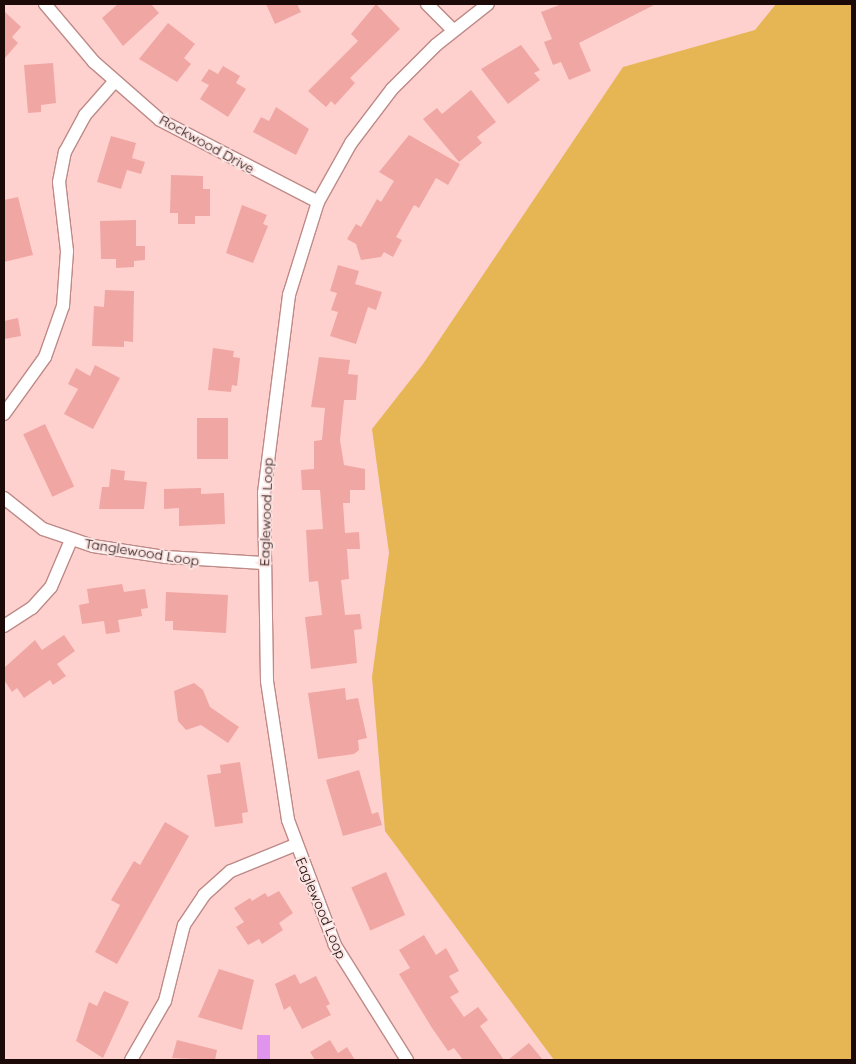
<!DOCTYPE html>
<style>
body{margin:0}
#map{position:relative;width:856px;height:1064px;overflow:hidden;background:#fed1ce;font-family:Quicksand,sans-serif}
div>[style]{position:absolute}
.green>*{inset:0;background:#e6b554}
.water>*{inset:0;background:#e194ed;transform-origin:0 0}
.building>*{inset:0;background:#f0a6a3;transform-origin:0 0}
.roads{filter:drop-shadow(1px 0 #be8a87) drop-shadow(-1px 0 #be8a87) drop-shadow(0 1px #be8a87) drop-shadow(0 -1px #be8a87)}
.minor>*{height:12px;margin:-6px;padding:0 6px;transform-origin:6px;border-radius:6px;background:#fff}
span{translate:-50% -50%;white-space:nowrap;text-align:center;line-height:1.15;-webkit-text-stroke:4px #fbe4e2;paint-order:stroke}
.street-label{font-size:14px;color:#1c0a09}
.frame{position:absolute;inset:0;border:5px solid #1c0a09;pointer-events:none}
</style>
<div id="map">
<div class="green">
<i style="clip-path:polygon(776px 4px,852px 4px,852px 1060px,554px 1060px,385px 831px,372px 677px,389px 553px,372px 429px,423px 364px,623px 67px,755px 30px)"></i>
</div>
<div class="water">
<i style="left:257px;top:1035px;width:13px;height:25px"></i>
</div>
<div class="building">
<i style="clip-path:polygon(118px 4px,151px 4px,159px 13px,123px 46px,102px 18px)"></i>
<i style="clip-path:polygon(266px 4px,297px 4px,301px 12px,275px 24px)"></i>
<i style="clip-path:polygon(376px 4px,400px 29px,350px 78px,355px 83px,335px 105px,331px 101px,326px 107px,308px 91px,358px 41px,351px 34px)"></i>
<i style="clip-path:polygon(562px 4px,656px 4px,579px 43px,591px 71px,569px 80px,561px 62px,553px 65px,544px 42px,552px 39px,541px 12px)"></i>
<i style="clip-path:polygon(4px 11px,21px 27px,12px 37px,18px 43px,4px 59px)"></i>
<i style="clip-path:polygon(168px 23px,195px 44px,184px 58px,191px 64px,177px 82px,139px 59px)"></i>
<i style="clip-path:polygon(521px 45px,540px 70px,534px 73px,540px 80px,508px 104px,481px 69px)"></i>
<i style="clip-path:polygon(53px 63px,56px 103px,41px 105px,41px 112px,28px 113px,24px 65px)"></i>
<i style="clip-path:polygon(223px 66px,240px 76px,236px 83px,246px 89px,228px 117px,200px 99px,209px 85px,201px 81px,209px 69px,218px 74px)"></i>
<i style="clip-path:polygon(471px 90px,496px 122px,477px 137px,482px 143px,459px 162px,423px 119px,437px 108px,442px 114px)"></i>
<i style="clip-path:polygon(276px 107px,309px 129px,296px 155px,253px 132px,261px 117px,269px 121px)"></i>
<i style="clip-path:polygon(409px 135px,460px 164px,448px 185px,436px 178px,419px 208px,414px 205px,396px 237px,402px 240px,393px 257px,384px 252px,381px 257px,361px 260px,356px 244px,347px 239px,356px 224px,361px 227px,377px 199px,381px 202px,394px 181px,379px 172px)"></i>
<i style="clip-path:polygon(111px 136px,136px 143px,132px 158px,145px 162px,141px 174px,127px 170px,121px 189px,97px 182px)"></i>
<i style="clip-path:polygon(171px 175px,203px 176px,203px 189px,210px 189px,210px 216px,195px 216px,195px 224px,178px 224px,178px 213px,170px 213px)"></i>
<i style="clip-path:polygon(18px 197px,33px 255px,4px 262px,4px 200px)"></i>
<i style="clip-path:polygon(242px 205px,267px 215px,263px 224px,268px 226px,253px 263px,226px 253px)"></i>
<i style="clip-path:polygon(136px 220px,136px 246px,145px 246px,145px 260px,134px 261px,134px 267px,116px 268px,116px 259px,101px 259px,100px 221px)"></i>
<i style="clip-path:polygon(338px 265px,359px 271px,355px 284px,382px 292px,376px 310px,368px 307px,356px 344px,330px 336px,338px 312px,331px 310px,337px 293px,330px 291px)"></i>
<i style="clip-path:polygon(105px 290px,134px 291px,133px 342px,124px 341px,124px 347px,92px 346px,94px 306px,104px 307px)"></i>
<i style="clip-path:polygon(18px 318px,21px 336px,4px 339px,4px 321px)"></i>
<i style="clip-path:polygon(213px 348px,234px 351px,233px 357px,240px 358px,237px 386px,232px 385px,231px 392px,208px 390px)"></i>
<i style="clip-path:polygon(319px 357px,350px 360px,348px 374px,358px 375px,356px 400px,344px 400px,340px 440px,344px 465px,365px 469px,365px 490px,350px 490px,350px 503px,343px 503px,345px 533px,359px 532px,360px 549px,347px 549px,349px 579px,341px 580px,345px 615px,360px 614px,362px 629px,354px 630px,357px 663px,311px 669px,305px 617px,322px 615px,318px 581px,309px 582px,306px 530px,323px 529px,320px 490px,302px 490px,301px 470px,314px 469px,314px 441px,322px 440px,325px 408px,311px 407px)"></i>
<i style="clip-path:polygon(95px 365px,120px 378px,93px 429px,64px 414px,78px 389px,68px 384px,76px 368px,90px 376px)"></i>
<i style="left:197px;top:418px;width:31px;height:41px"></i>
<i style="left:45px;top:424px;width:69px;height:24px;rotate:65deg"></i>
<i style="clip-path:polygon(111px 469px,125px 471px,124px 480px,147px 482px,144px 509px,99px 509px,102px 487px,109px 487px)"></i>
<i style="clip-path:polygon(201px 488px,201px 494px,224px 493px,225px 524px,179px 526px,179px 508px,164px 509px,164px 489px)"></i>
<i style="clip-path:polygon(122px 584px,124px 592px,145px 589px,148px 608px,141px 609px,142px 616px,118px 620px,120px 632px,106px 634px,104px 621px,82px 624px,79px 605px,89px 603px,87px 589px)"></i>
<i style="clip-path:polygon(166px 592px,228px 595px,226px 633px,173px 630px,173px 621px,165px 621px)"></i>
<i style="clip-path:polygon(64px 635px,75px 651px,57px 664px,66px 676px,53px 685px,50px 680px,24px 698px,17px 688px,12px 692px,4px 680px,4px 668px,35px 640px,42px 650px)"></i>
<i style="clip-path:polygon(194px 683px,203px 690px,210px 707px,239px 727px,228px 743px,201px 725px,186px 730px,178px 721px,174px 691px)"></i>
<i style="clip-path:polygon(345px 688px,346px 700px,358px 698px,367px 738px,358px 740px,359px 750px,354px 754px,318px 759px,308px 693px)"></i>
<i style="clip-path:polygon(240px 762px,248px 812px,242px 813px,243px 823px,215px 827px,207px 775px,221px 773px,220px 765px)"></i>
<i style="clip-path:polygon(359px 770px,372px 814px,378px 812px,382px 825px,343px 836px,326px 780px)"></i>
<i style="clip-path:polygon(165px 822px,189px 836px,117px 964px,95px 952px,120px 905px,111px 900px,134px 861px,140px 865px)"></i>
<i style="left:386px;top:872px;width:47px;height:38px;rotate:66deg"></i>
<i style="clip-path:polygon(279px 891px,293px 913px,279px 923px,283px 930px,262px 944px,259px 939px,248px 945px,236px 927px,244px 922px,234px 908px,250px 898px,252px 901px,265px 893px,268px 897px)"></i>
<i style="clip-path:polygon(424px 935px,436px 955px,446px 948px,459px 971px,449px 976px,459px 992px,450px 997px,464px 1017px,478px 1007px,488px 1020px,480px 1026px,504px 1060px,463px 1060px,454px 1048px,448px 1051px,432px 1028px,399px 974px,410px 968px,399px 950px)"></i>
<i style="clip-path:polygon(219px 969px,254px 980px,242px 1030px,198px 1017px)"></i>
<i style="clip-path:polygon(295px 974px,300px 984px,316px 976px,330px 1004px,326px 1006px,331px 1015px,302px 1029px,290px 1006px,284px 1010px,275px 984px)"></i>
<i style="clip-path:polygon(104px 991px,129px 1002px,103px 1058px,76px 1041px,89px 1002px,97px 1006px)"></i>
<i style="clip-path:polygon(177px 1040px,217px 1050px,215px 1060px,172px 1058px)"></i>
<i style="clip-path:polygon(330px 1040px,338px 1053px,347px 1047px,355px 1060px,315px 1060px,310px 1052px)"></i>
<i style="clip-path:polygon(529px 1043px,543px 1060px,508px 1060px)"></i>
</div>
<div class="roads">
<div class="minor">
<i style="left:45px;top:4px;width:76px;rotate:49.8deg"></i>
<i style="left:94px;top:62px;width:88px;rotate:41.3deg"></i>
<i style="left:160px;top:120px;width:178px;rotate:27.4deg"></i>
<i style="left:427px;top:4px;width:37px;rotate:45deg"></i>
<i style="left:4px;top:414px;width:70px;rotate:-54.3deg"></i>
<i style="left:45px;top:357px;width:54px;rotate:-70.6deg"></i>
<i style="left:63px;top:306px;width:55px;rotate:-85.8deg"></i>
<i style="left:67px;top:251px;width:69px;rotate:-96.6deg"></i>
<i style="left:59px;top:182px;width:31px;rotate:-79deg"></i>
<i style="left:65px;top:152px;width:42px;rotate:-61.6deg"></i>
<i style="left:85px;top:115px;width:44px;rotate:-48.7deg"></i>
<i style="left:4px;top:498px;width:50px;rotate:38.5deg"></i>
<i style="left:43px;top:529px;width:53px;rotate:18.8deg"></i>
<i style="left:93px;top:546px;width:74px;rotate:8.6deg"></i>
<i style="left:166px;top:557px;width:97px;rotate:3.5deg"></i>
<i style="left:4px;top:626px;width:33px;rotate:-33deg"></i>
<i style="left:32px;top:608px;width:28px;rotate:-48deg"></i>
<i style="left:51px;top:587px;width:51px;rotate:-66.9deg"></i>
<i style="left:131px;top:1060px;width:68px;rotate:-60deg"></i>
<i style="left:165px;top:1001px;width:78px;rotate:-76deg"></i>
<i style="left:184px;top:925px;width:36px;rotate:-56deg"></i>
<i style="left:204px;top:895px;width:36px;rotate:-42deg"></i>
<i style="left:231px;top:871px;width:69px;rotate:-22.1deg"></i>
<i style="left:407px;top:1060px;width:136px;rotate:-122.1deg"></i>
<i style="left:335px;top:945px;width:134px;rotate:-110.6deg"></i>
<i style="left:288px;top:820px;width:141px;rotate:-98.6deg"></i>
<i style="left:267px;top:681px;width:188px;rotate:-90.9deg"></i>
<i style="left:264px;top:493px;width:200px;rotate:-82.8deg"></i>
<i style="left:289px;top:295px;width:97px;rotate:-72.7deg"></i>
<i style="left:318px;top:202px;width:68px;rotate:-60.8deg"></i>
<i style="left:351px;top:143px;width:68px;rotate:-52.8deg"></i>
<i style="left:392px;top:89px;width:62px;rotate:-45deg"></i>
<i style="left:436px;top:45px;width:66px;rotate:-38.3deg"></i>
</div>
</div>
<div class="street-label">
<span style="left:207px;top:144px;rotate:29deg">Rockwood Drive</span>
<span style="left:266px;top:512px;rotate:-88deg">Eaglewood Loop</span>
<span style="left:142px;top:552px;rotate:9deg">Tanglewood Loop</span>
<span style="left:321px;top:908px;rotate:67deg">Eaglewood Loop</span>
</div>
<div class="frame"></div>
</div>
